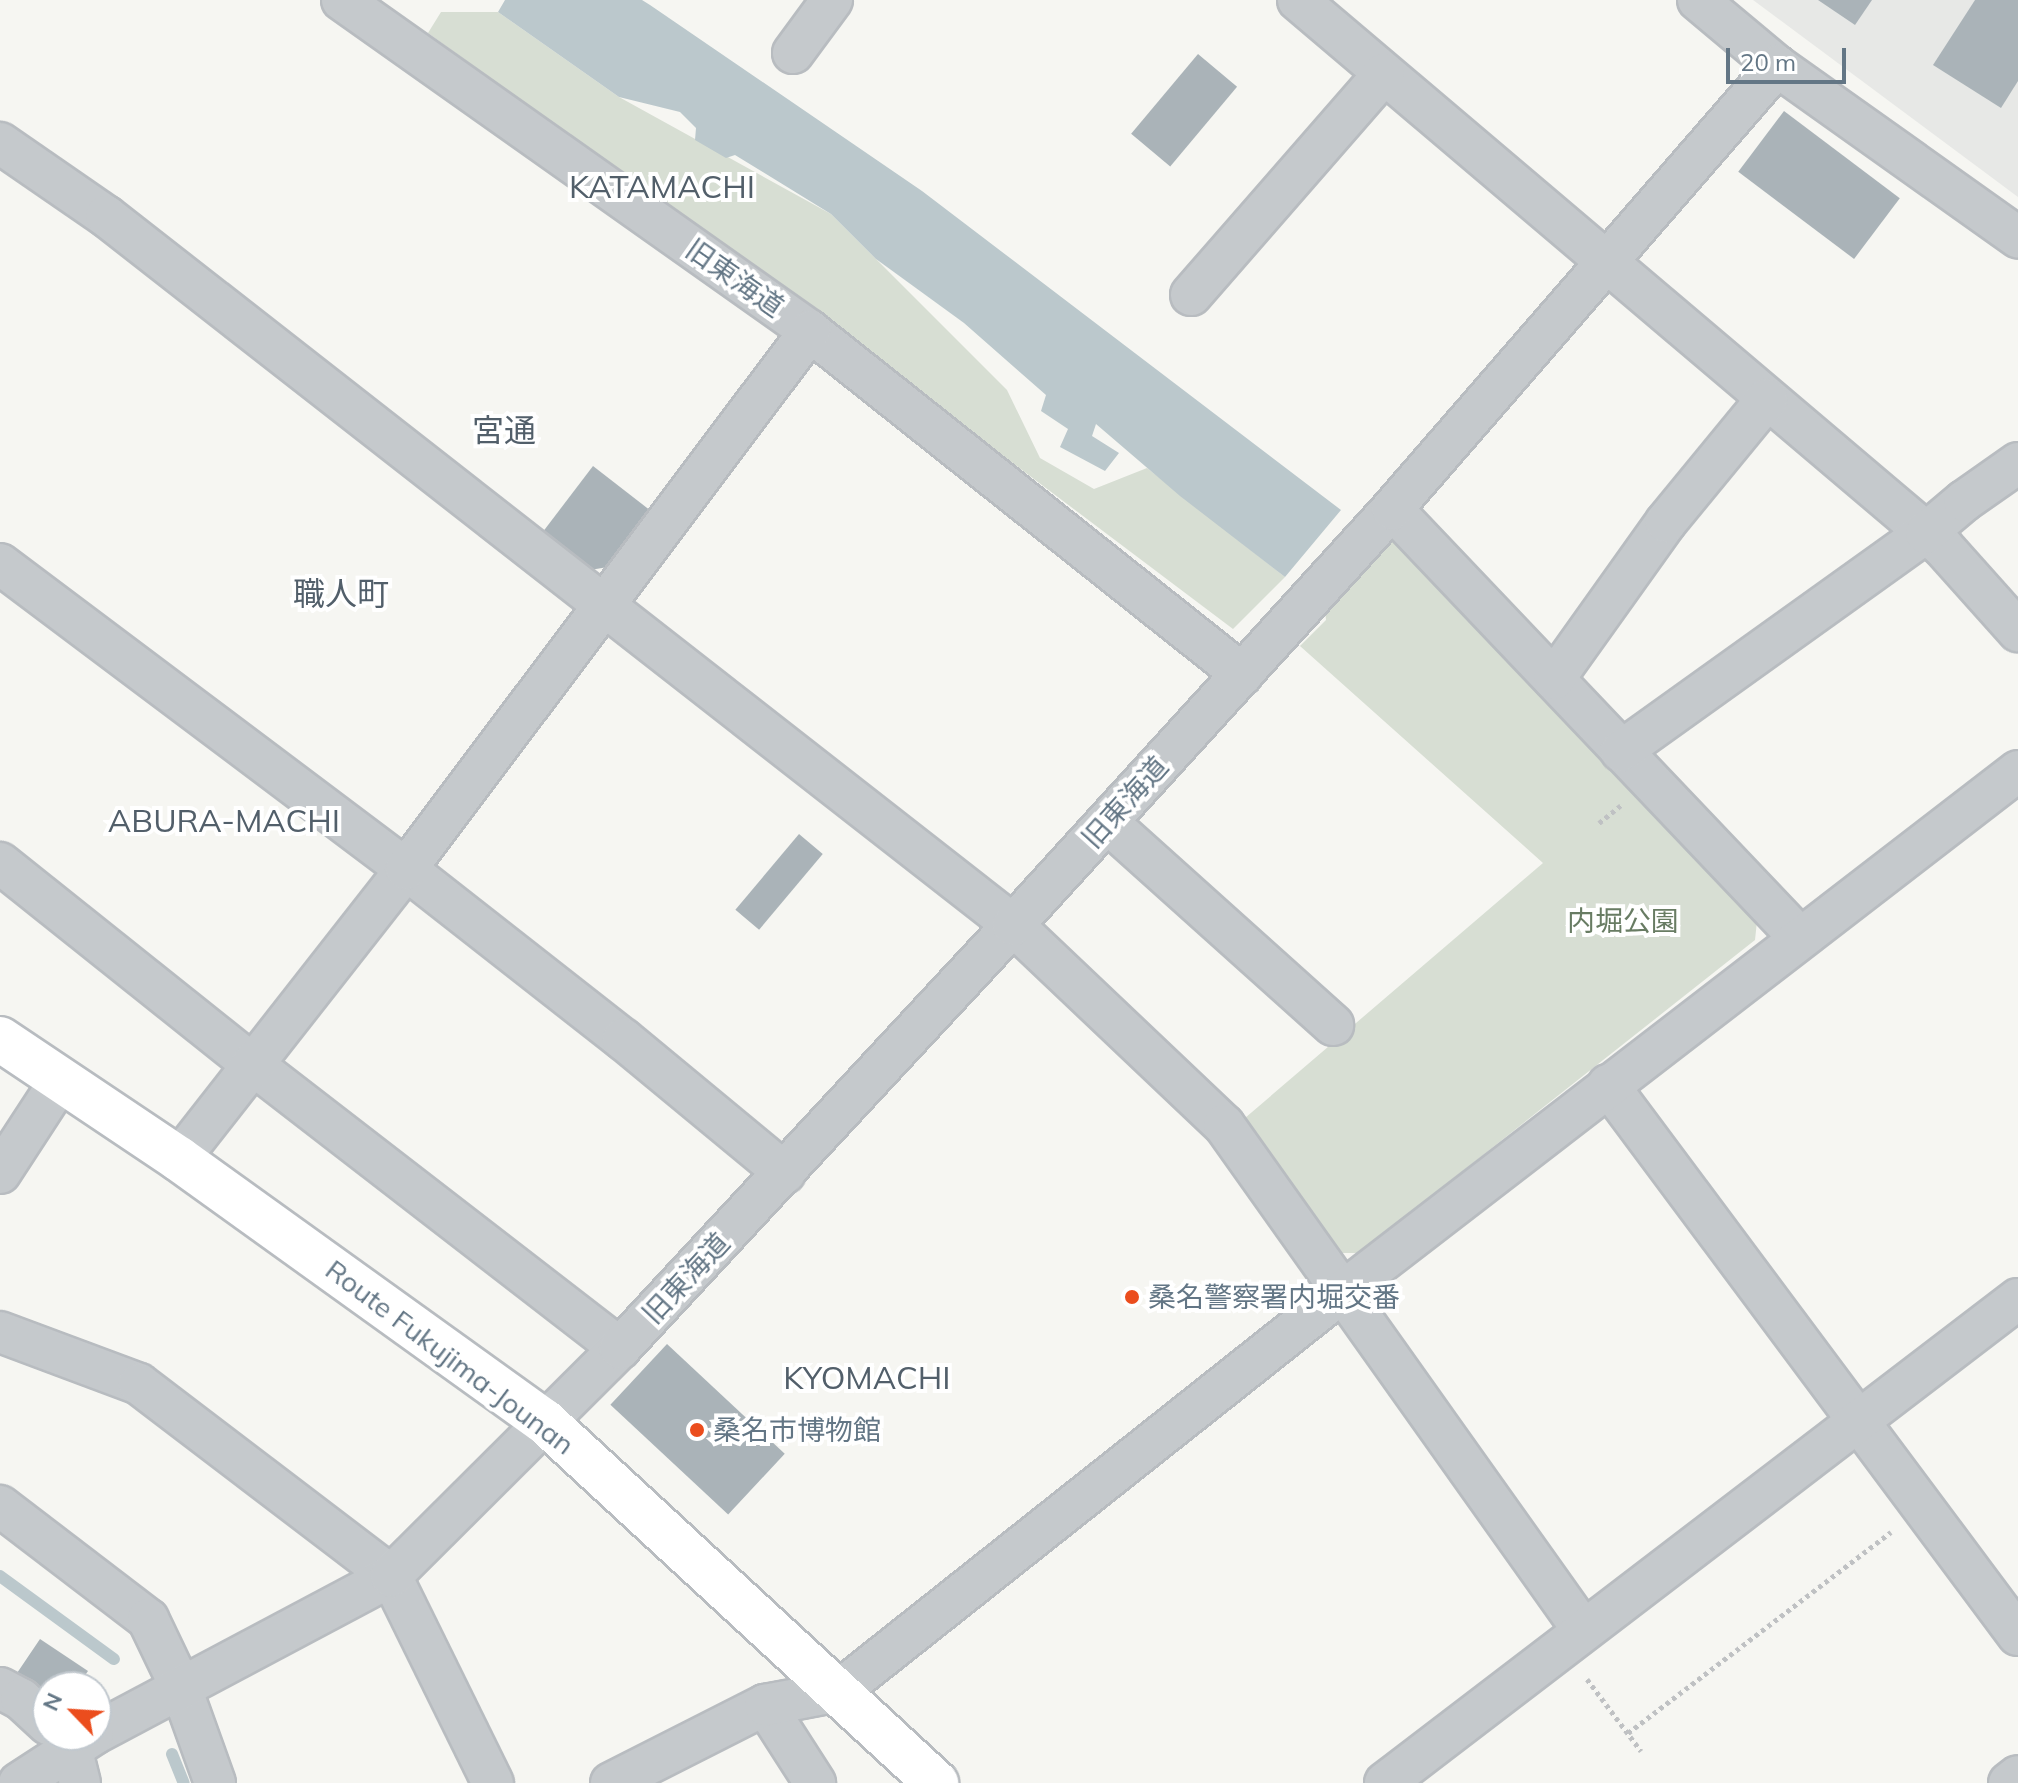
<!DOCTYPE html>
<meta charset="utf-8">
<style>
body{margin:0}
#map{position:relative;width:2018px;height:1783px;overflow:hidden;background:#f6f6f2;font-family:Mulish,"Noto Sans JP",sans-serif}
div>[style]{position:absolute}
.built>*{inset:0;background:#e7e8e6}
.green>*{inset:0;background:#d7ded3}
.water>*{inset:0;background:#bbc8cc}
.stream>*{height:12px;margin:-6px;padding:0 6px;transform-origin:6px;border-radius:6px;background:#bbc8cc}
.building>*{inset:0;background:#aab3b8;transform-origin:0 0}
.path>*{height:5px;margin-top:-2.5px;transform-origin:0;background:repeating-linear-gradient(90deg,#bfc1c3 0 4px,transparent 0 8px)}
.roads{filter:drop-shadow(2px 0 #b8bcc0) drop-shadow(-2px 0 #b8bcc0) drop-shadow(0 2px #b8bcc0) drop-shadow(0 -2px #b8bcc0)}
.minor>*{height:40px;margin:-20px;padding:0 20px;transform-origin:20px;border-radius:20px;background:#c5c9cc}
.major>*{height:44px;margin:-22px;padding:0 22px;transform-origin:22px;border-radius:22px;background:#fff}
.dots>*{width:22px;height:22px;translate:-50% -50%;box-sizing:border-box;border:4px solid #fff;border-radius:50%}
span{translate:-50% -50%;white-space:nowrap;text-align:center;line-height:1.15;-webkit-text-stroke:8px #fff;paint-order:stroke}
.street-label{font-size:28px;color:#637685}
.park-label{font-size:28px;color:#687c63}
.poi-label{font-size:28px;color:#637685}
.left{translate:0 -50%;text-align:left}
.quarter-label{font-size:32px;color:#525f6a}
.north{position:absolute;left:32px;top:1671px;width:80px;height:80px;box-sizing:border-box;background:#fff;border:2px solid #c1c8ce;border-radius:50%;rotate:295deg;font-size:22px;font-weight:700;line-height:32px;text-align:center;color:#637685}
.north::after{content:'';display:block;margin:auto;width:28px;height:36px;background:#eb4d1d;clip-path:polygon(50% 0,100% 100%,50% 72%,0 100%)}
.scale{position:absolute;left:1726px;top:48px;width:120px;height:36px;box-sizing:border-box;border:4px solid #637685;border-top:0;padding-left:10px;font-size:24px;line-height:28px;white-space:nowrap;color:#637685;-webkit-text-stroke:6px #fff;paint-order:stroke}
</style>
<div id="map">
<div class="built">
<i style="clip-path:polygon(1753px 0,2018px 0,2018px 197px)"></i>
</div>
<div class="green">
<i style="clip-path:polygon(441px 12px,498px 12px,619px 97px,831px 214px,1007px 390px,1040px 458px,1094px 489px,1147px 468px,1285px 577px,1233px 629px,819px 317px,428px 33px)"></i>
<i style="clip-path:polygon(1392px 535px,1757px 921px,1755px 940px,1359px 1253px,1342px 1253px,1245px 1118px,1543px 863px,1300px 646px,1326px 620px,1325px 610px)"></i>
</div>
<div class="water">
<i style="clip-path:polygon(505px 0,642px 0,650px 5px,922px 191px,1341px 510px,1285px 577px,1180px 496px,1096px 424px,1092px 436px,1119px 453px,1105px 471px,1060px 447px,1068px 429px,1041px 411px,1046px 395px,964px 323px,876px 259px,831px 214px,735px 155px,726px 158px,695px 140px,696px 128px,680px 112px,619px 97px,498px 12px)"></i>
</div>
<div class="stream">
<i style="left:0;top:1576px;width:141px;rotate:36.1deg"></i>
<i style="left:172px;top:1754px;width:31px;rotate:68deg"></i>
</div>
<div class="building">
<i style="clip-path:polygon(1818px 0,1872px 0,1855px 25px)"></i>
<i style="clip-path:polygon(1975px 0,2018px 0,2018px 81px,2001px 108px,1933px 65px)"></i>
<i style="left:1198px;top:54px;width:51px;height:104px;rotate:40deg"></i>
<i style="left:1784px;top:111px;width:145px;height:76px;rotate:37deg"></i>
<i style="clip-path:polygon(593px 466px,651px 511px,608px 567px,590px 570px,542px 533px)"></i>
<i style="left:799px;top:834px;width:31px;height:99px;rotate:40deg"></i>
<i style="left:667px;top:1344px;width:161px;height:83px;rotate:43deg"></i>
<i style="clip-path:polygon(40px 1639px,88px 1671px,77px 1687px,48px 1687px,48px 1702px,13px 1679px)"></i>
</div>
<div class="path">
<i style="left:1599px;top:823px;width:28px;rotate:-39deg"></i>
<i style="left:1587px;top:1679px;width:90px;rotate:53.1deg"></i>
<i style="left:1628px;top:1733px;width:331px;rotate:-37.4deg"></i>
</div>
<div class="roads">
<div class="minor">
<i style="left:342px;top:0;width:573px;rotate:35.27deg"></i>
<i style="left:810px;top:331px;width:552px;rotate:38.45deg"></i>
<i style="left:1298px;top:0;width:846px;rotate:40.3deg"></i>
<i style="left:1943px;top:547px;width:113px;rotate:48.2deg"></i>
<i style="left:1698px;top:0;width:103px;rotate:39.9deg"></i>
<i style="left:1777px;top:66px;width:296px;rotate:35.4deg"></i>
<i style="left:793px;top:53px;width:66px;rotate:-53.7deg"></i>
<i style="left:0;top:143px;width:129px;rotate:34.6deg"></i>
<i style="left:106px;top:216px;width:1151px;rotate:38.01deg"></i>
<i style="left:1013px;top:925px;width:291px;rotate:43.5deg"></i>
<i style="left:1224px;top:1125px;width:620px;rotate:54.59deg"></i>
<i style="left:1191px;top:295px;width:293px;rotate:-48.9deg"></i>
<i style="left:1392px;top:509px;width:592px;rotate:46.44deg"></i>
<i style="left:0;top:564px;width:508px;rotate:36.92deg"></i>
<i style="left:406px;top:869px;width:276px;rotate:38.1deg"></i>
<i style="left:623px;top:1039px;width:210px;rotate:39.6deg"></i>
<i style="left:1554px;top:679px;width:193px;rotate:-54.5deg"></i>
<i style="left:1666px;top:522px;width:159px;rotate:-50.6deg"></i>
<i style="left:1621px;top:751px;width:375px;rotate:-35.6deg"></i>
<i style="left:1926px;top:533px;width:50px;rotate:-40.1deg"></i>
<i style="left:1964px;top:501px;width:66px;rotate:-35.1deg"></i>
<i style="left:1107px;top:822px;width:304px;rotate:41.9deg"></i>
<i style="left:0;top:863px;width:322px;rotate:38.6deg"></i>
<i style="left:252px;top:1064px;width:465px;rotate:37.7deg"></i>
<i style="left:1608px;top:1085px;width:686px;rotate:53.3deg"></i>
<i style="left:179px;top:1159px;width:368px;rotate:-51.9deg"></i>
<i style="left:406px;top:869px;width:673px;rotate:-53.1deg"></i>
<i style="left:0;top:1173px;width:110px;rotate:-56.9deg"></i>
<i style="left:0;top:1332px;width:148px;rotate:20.5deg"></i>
<i style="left:139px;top:1384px;width:317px;rotate:37.3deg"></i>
<i style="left:391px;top:1576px;width:231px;rotate:63.8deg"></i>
<i style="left:0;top:1506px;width:186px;rotate:37.4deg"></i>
<i style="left:148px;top:1619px;width:76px;rotate:64.4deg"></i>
<i style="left:181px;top:1688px;width:101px;rotate:70.3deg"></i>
<i style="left:0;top:1688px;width:24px;rotate:28deg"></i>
<i style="left:21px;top:1699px;width:37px;rotate:43deg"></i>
<i style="left:765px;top:1705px;width:93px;rotate:57.3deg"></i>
<i style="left:96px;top:1733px;width:334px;rotate:-28deg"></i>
<i style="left:391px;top:1576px;width:323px;rotate:-44.9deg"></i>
<i style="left:620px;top:1348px;width:577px;rotate:-47.11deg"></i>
<i style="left:1013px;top:925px;width:563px;rotate:-47.66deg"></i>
<i style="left:1392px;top:509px;width:587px;rotate:-49.01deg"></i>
<i style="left:71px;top:1747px;width:37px;rotate:76deg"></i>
<i style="left:19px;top:1783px;width:88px;rotate:-33deg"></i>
<i style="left:611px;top:1783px;width:173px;rotate:-26.9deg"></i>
<i style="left:765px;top:1705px;width:75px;rotate:-10.7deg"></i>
<i style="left:839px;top:1691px;width:641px;rotate:-38.41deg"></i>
<i style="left:1341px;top:1293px;width:855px;rotate:-37.63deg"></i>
<i style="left:1385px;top:1783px;width:797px;rotate:-37.4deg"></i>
<i style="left:2009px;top:1783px;width:11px;rotate:-38deg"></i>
</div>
<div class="major">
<i style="left:0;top:1039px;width:216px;rotate:33.8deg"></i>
<i style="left:179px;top:1159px;width:449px;rotate:35.7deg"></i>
<i style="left:544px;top:1421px;width:534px;rotate:42.72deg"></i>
</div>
</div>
<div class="dots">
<i style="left:1132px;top:1297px;background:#eb4d1d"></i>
<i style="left:697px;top:1430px;background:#eb4d1d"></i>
</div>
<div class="street-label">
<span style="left:735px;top:278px;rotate:35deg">旧東海道</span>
<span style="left:1125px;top:802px;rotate:-48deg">旧東海道</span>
<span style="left:686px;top:1278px;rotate:-47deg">旧東海道</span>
<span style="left:450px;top:1357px;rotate:37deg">Route Fukujima-Jounan</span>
</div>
<div class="park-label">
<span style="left:1623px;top:921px">内堀公園</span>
</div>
<div class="poi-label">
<span class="left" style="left:1148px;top:1297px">桑名警察署内堀交番</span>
<span class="left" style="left:713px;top:1430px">桑名市博物館</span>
</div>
<div class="quarter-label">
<span style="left:662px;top:186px">KATAMACHI</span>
<span style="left:504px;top:430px">宮通</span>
<span style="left:341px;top:593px">職人町</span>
<span style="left:224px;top:820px">ABURA-MACHI</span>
<span style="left:867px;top:1377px">KYOMACHI</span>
</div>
<div class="north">N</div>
<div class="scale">20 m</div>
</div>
